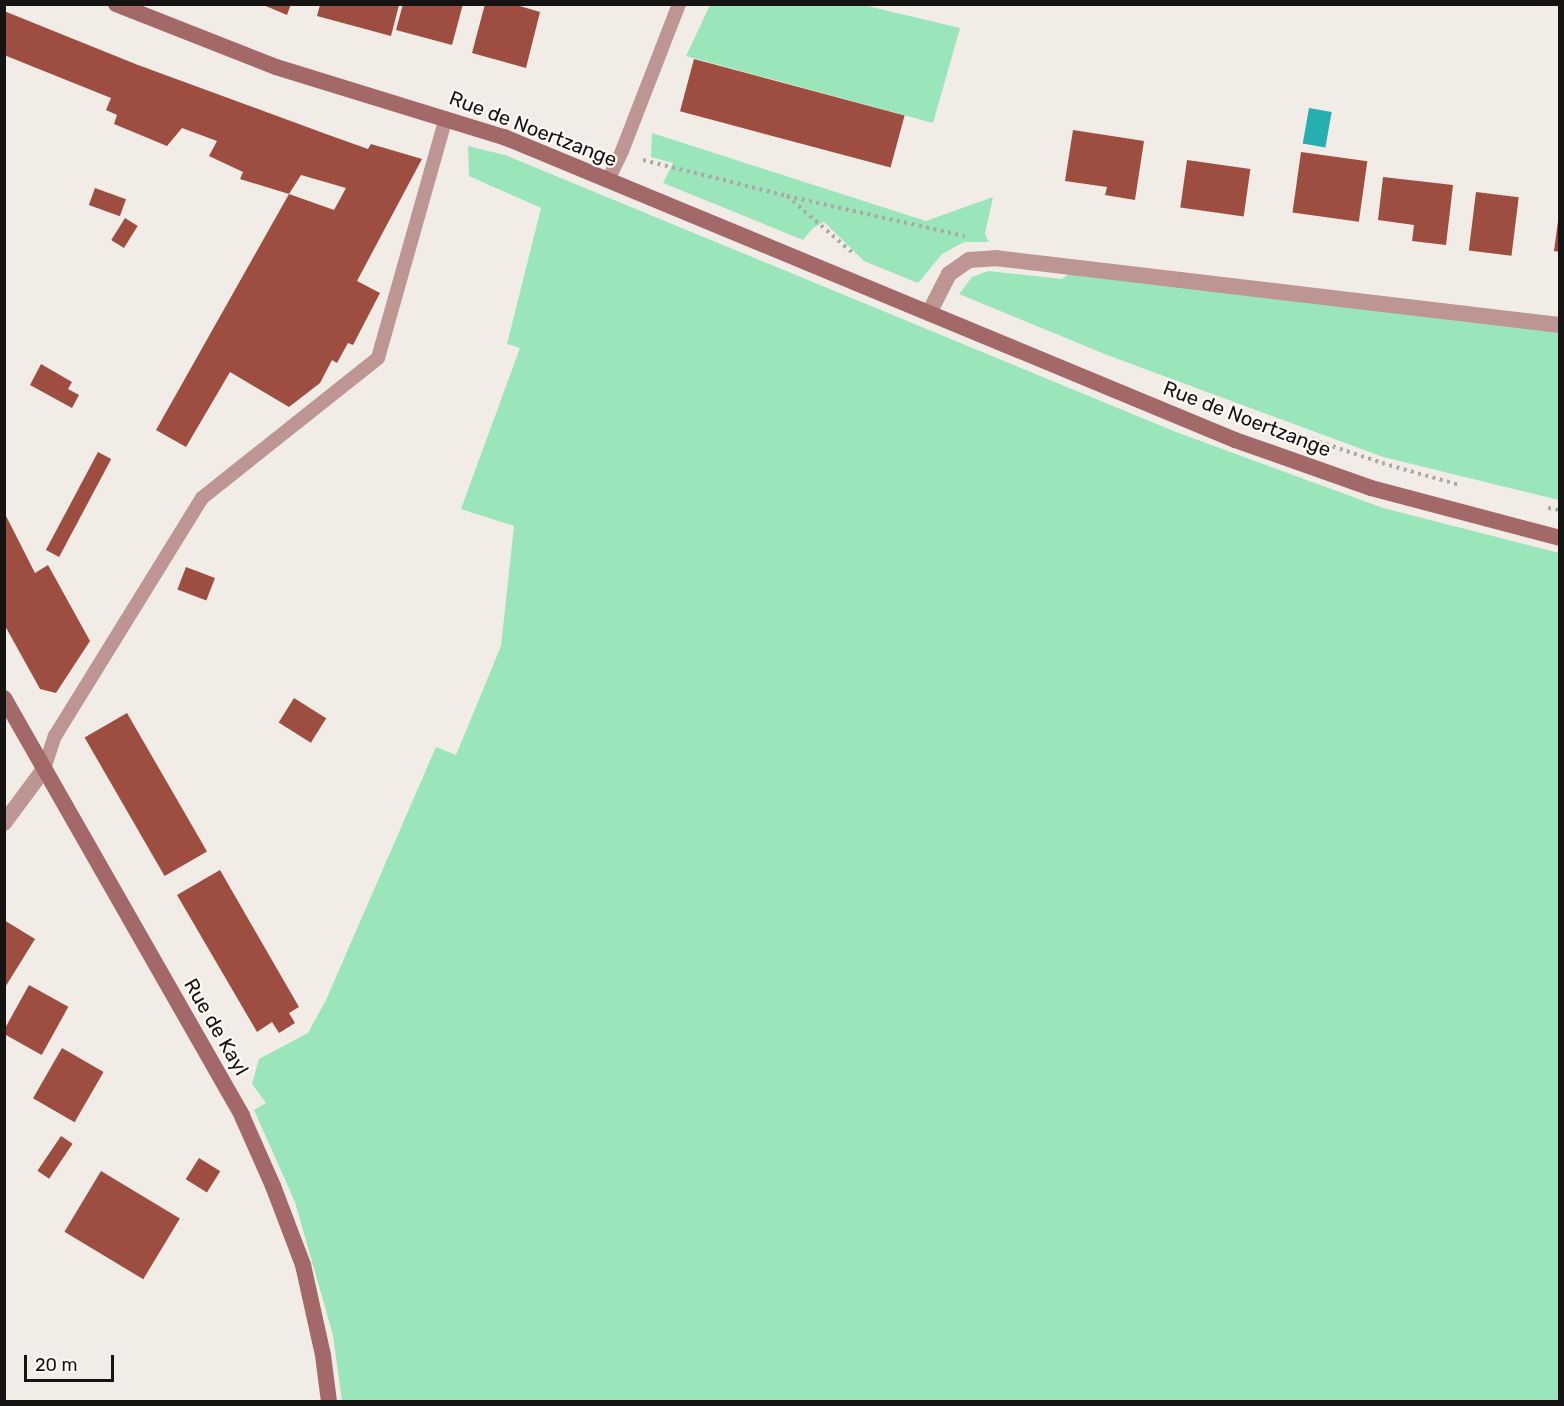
<!DOCTYPE html>
<style>
body{margin:0}
#map{position:relative;width:1564px;height:1406px;overflow:hidden;background:#f2ece6;font-family:Rubik,sans-serif}
div>[style]{position:absolute}
.green>*{inset:0;background:#9be5bb}
.water>*{inset:0;background:#27aeb1;transform-origin:0 0}
.building>*{inset:0;background:#9d4e41;transform-origin:0 0}
.path>*{height:4px;margin-top:-2px;transform-origin:0;background:repeating-linear-gradient(90deg,#ada8a3 0 3px,transparent 0 7.5px)}
.service>*{height:14px;margin:-7px;padding:0 7px;transform-origin:7px;border-radius:7px;background:#bd9593}
.minor>*{height:16px;margin:-8px;padding:0 8px;transform-origin:8px;border-radius:8px;background:#bd9593}
.secondary>*{height:16px;margin:-8px;padding:0 8px;transform-origin:8px;border-radius:8px;background:#a36968}
span{translate:-50% -50%;white-space:nowrap;text-align:center;line-height:1.15;-webkit-text-stroke:4.5px #fffaf5;paint-order:stroke}
.street-label{font-size:20px;color:#161412}
.frame{position:absolute;inset:0;border:6px solid #161412;pointer-events:none}
.scale{position:absolute;left:24px;top:1355px;width:90px;height:27px;box-sizing:border-box;border:3px solid #161412;border-top:0;padding-left:8px;font-size:18px;line-height:21px;white-space:nowrap;color:#161412;-webkit-text-stroke:4px #fffaf5;paint-order:stroke}
</style>
<div id="map">
<div class="green">
<i style="clip-path:polygon(710px 5px,863px 5px,960px 28px,933px 123px,686px 56px)"></i>
<i style="clip-path:polygon(652px 133px,926px 221px,993px 197px,985px 234px,989px 242px,964px 242px,942px 254px,918px 283px,864px 261px,824px 222px,813px 228px,803px 240px,663px 183px,673px 163px,651px 157px)"></i>
<i style="clip-path:polygon(468px 146px,505px 155px,1176px 432px,1383px 508px,1559px 553px,1559px 1401px,342px 1401px,333px 1335px,295px 1202px,254px 1110px,266px 1103px,252px 1084px,259px 1059px,308px 1033px,326px 1000px,436px 747px,456px 755px,501px 646px,514px 526px,461px 509px,520px 348px,507px 344px,541px 208px,469px 176px)"></i>
<i style="clip-path:polygon(1077px 268px,1559px 325px,1559px 500px,1383px 457px,1107px 355px,959px 294px,972px 277px,988px 271px,1062px 279px)"></i>
</div>
<div class="water">
<i style="left:1309px;top:108px;width:23px;height:36px;rotate:10deg"></i>
</div>
<div class="building">
<i style="clip-path:polygon(261px 4px,291px 4px,287px 15px)"></i>
<i style="clip-path:polygon(403px 4px,463px 4px,452px 45px,396px 30px)"></i>
<i style="clip-path:polygon(485px 4px,513px 4px,540px 12px,526px 68px,472px 53px)"></i>
<i style="clip-path:polygon(320px 5px,399px 5px,391px 36px,317px 16px)"></i>
<i style="clip-path:polygon(4px 11px,138px 65px,326px 134px,368px 149px,371px 144px,422px 159px,357px 281px,380px 293px,353px 345px,348px 343px,337px 363px,332px 360px,320px 383px,289px 407px,230px 372px,186px 447px,156px 430px,289px 194px,334px 210px,346px 188px,301px 175px,289px 194px,240px 179px,243px 172px,209px 156px,217px 141px,182px 128px,167px 146px,114px 124px,117px 115px,106px 110px,111px 98px,4px 55px)"></i>
<i style="left:694px;top:59px;width:218px;height:54px;rotate:15deg"></i>
<i style="clip-path:polygon(1073px 130px,1144px 141px,1135px 200px,1105px 195px,1107px 187px,1065px 181px)"></i>
<i style="left:1301px;top:152px;width:67px;height:61px;rotate:8deg"></i>
<i style="left:1187px;top:160px;width:64px;height:48px;rotate:8deg"></i>
<i style="clip-path:polygon(1383px 177px,1453px 185px,1446px 245px,1412px 241px,1414px 225px,1378px 220px)"></i>
<i style="left:95px;top:188px;width:33px;height:18px;rotate:20deg"></i>
<i style="left:1476px;top:192px;width:43px;height:59px;rotate:7deg"></i>
<i style="left:125px;top:218px;width:15px;height:26px;rotate:32deg"></i>
<i style="clip-path:polygon(1558px 221px,1560px 221px,1560px 252px,1554px 251px)"></i>
<i style="clip-path:polygon(41px 364px,72px 382px,68px 389px,79px 395px,72px 408px,30px 385px)"></i>
<i style="left:98px;top:452px;width:15px;height:111px;rotate:28deg"></i>
<i style="clip-path:polygon(4px 512px,35px 573px,48px 565px,90px 641px,56px 693px,40px 689px,4px 624px)"></i>
<i style="left:186px;top:567px;width:31px;height:24px;rotate:21deg"></i>
<i style="left:294px;top:698px;width:38px;height:29px;rotate:32deg"></i>
<i style="left:127px;top:713px;width:160px;height:49px;rotate:60deg"></i>
<i style="clip-path:polygon(220px 870px,299px 1007px,289px 1013px,295px 1023px,279px 1033px,272px 1022px,257px 1032px,177px 895px)"></i>
<i style="clip-path:polygon(4px 920px,35px 939px,4px 989px)"></i>
<i style="left:29px;top:985px;width:45px;height:55px;rotate:29deg"></i>
<i style="left:62px;top:1048px;width:48px;height:58px;rotate:30deg"></i>
<i style="left:61px;top:1136px;width:14px;height:42px;rotate:34deg"></i>
<i style="left:199px;top:1158px;width:25px;height:25px;rotate:32deg"></i>
<i style="left:101px;top:1171px;width:92px;height:71px;rotate:31deg"></i>
</div>
<div class="path">
<i style="left:643px;top:160px;width:148px;rotate:14deg"></i>
<i style="left:787px;top:196px;width:182px;rotate:12.7deg"></i>
<i style="left:787px;top:196px;width:90px;rotate:40.9deg"></i>
<i style="left:1290px;top:432px;width:97px;rotate:18.6deg"></i>
<i style="left:1382px;top:463px;width:81px;rotate:15.8deg"></i>
<i style="left:1548px;top:508px;width:12px;rotate:9deg"></i>
</div>
<div class="service">
<i style="left:608px;top:180px;width:32px;rotate:-64deg"></i>
<i style="left:622px;top:151px;width:158px;rotate:-68.8deg"></i>
<i style="left:44px;top:769px;width:35px;rotate:-72deg"></i>
<i style="left:55px;top:736px;width:280px;rotate:-58.3deg"></i>
<i style="left:202px;top:498px;width:225px;rotate:-38.5deg"></i>
<i style="left:378px;top:358px;width:249px;rotate:-74.2deg"></i>
</div>
<div class="minor">
<i style="left:929px;top:313px;width:44px;rotate:-62.9deg"></i>
<i style="left:949px;top:274px;width:24px;rotate:-35deg"></i>
<i style="left:969px;top:260px;width:26px;rotate:-4deg"></i>
<i style="left:995px;top:258px;width:569px;rotate:6.76deg"></i>
<i style="left:4px;top:823px;width:67px;rotate:-53.5deg"></i>
</div>
<div class="secondary">
<i style="left:116px;top:4px;width:172px;rotate:21.5deg"></i>
<i style="left:276px;top:67px;width:239px;rotate:17.1deg"></i>
<i style="left:504px;top:137px;width:791px;rotate:22.51deg"></i>
<i style="left:1235px;top:440px;width:144px;rotate:19.4deg"></i>
<i style="left:1371px;top:488px;width:196px;rotate:14.8deg"></i>
<i style="left:4px;top:698px;width:481px;rotate:60.3deg"></i>
<i style="left:242px;top:1116px;width:77px;rotate:66.1deg"></i>
<i style="left:273px;top:1186px;width:85px;rotate:69.2deg"></i>
<i style="left:303px;top:1265px;width:92px;rotate:77.5deg"></i>
<i style="left:323px;top:1355px;width:47px;rotate:82.7deg"></i>
</div>
<div class="street-label">
<span style="left:533px;top:129px;rotate:21deg">Rue de Noertzange</span>
<span style="left:1247px;top:419px;rotate:21deg">Rue de Noertzange</span>
<span style="left:216px;top:1027px;rotate:60deg">Rue de Kayl</span>
</div>
<div class="frame"></div>
<div class="scale">20 m</div>
</div>
